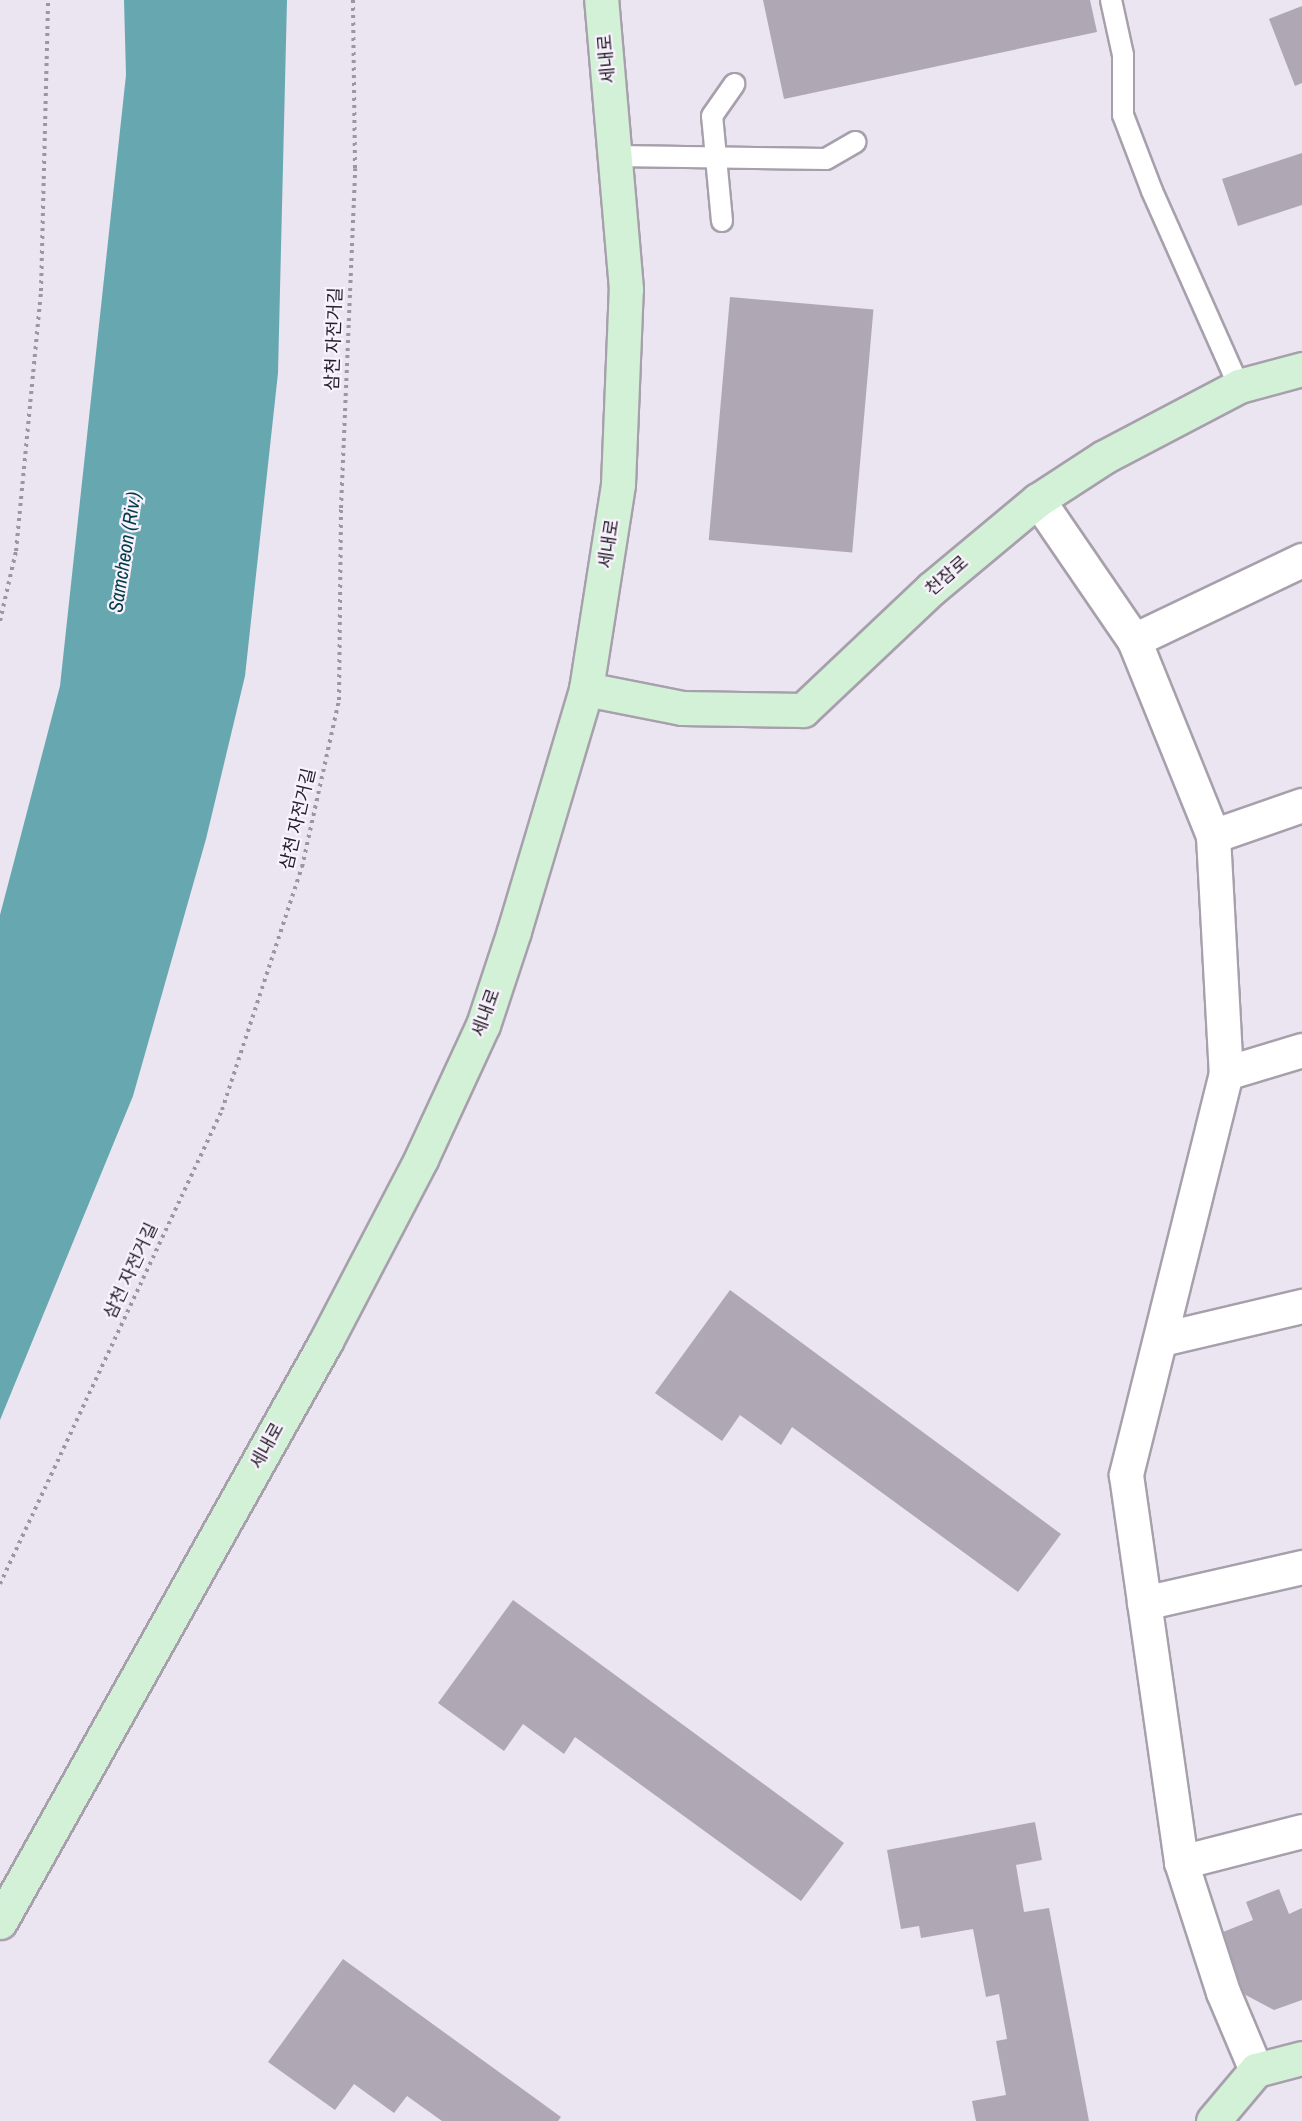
<!DOCTYPE html>
<meta charset="utf-8">
<style>
body{margin:0}
#map{position:relative;width:1302px;height:2121px;overflow:hidden;background:#ebe4f1;font-family:"Archivo Narrow","Noto Sans KR",sans-serif}
div>[style]{position:absolute}
.water>*{inset:0;background:#67a8b0}
.building>*{inset:0;background:#afa8b4;transform-origin:0 0}
.path>*{height:4px;margin-top:-2px;transform-origin:0;background:repeating-linear-gradient(90deg,#9b96a0 0 3px,transparent 0 7.5px)}
.roads{filter:drop-shadow(2px 0 #a7a0ac) drop-shadow(-2px 0 #a7a0ac) drop-shadow(0 2px #a7a0ac) drop-shadow(0 -2px #a7a0ac)}
.lane>*{height:20px;margin:-10px;padding:0 10px;transform-origin:10px;border-radius:10px;background:#fff}
.street>*{height:33px;margin:-16.5px;padding:0 16.5px;transform-origin:16.5px;border-radius:16.5px;background:#fff}
.secondary>*{height:33px;margin:-16.5px;padding:0 16.5px;transform-origin:16.5px;border-radius:16.5px;background:#d2f1d6}
span{translate:-50% -50%;white-space:nowrap;text-align:center;line-height:1.15;-webkit-text-stroke:4.5px #f9f1fe;paint-order:stroke}
.street-label{font-size:18px;color:#242126}
.water-label{font-size:20px;color:#003f46;font-style:italic}
</style>
<div id="map">
<div class="water">
<i style="clip-path:polygon(124px 0,287px 0,278px 373px,245px 676px,206px 839px,133px 1096px,0 1420px,0 915px,60px 686px,126px 75px)"></i>
</div>
<div class="building">
<i style="clip-path:polygon(763px 0,1090px 0,1097px 32px,784px 99px)"></i>
<i style="clip-path:polygon(1302px 6px,1302px 83px,1295px 86px,1269px 19px)"></i>
<i style="clip-path:polygon(1302px 153px,1302px 205px,1238px 226px,1222px 179px)"></i>
<i style="left:730px;top:297px;width:144px;height:244px;rotate:5deg"></i>
<i style="clip-path:polygon(730px 1290px,1061px 1534px,1018px 1592px,792px 1427px,781px 1445px,740px 1415px,722px 1441px,655px 1393px)"></i>
<i style="clip-path:polygon(513px 1600px,844px 1843px,801px 1901px,575px 1737px,564px 1754px,523px 1724px,504px 1751px,438px 1703px)"></i>
<i style="clip-path:polygon(1035px 1822px,1042px 1860px,1016px 1865px,1024px 1912px,1049px 1908px,1089px 2121px,976px 2121px,972px 2101px,1006px 2095px,996px 2041px,1007px 2039px,999px 1994px,986px 1997px,973px 1929px,921px 1938px,919px 1926px,901px 1929px,887px 1850px)"></i>
<i style="clip-path:polygon(1279px 1889px,1289px 1914px,1302px 1908px,1302px 2000px,1274px 2010px,1242px 1993px,1218px 1934px,1253px 1920px,1246px 1902px)"></i>
<i style="clip-path:polygon(343px 1959px,561px 2117px,558px 2121px,442px 2121px,407px 2096px,394px 2113px,354px 2084px,335px 2110px,268px 2062px)"></i>
</div>
<div class="path">
<i style="left:0;top:621px;width:72px;rotate:-77.1deg"></i>
<i style="left:16px;top:551px;width:261px;rotate:-84.5deg"></i>
<i style="left:41px;top:291px;width:291px;rotate:-88.6deg"></i>
<i style="left:0;top:1584px;width:523px;rotate:-64.9deg"></i>
<i style="left:222px;top:1110px;width:256px;rotate:-71.8deg"></i>
<i style="left:302px;top:867px;width:171px;rotate:-77.5deg"></i>
<i style="left:339px;top:700px;width:192px;rotate:-89.4deg"></i>
<i style="left:341px;top:508px;width:340px;rotate:-87.6deg"></i>
<i style="left:355px;top:168px;width:168px;rotate:-90.7deg"></i>
</div>
<div class="roads">
<div class="lane">
<i style="left:1111px;top:0;width:56px;rotate:77.7deg"></i>
<i style="left:1123px;top:55px;width:60px;rotate:90deg"></i>
<i style="left:1123px;top:115px;width:81px;rotate:69.1deg"></i>
<i style="left:1152px;top:191px;width:214px;rotate:66deg"></i>
<i style="left:615px;top:156px;width:211px;rotate:0.8deg"></i>
<i style="left:826px;top:159px;width:34px;rotate:-30deg"></i>
<i style="left:722px;top:221px;width:105px;rotate:-95.4deg"></i>
<i style="left:712px;top:116px;width:39px;rotate:-55deg"></i>
</div>
<div class="street">
<i style="left:1038px;top:500px;width:170px;rotate:55.6deg"></i>
<i style="left:1134px;top:640px;width:211px;rotate:68deg"></i>
<i style="left:1213px;top:836px;width:237px;rotate:86.9deg"></i>
<i style="left:1226px;top:1073px;width:414px;rotate:104deg"></i>
<i style="left:1126px;top:1475px;width:391px;rotate:81.9deg"></i>
<i style="left:1181px;top:1862px;width:137px;rotate:72.1deg"></i>
<i style="left:1223px;top:1992px;width:85px;rotate:67.1deg"></i>
<i style="left:1134px;top:640px;width:186px;rotate:-25.5deg"></i>
<i style="left:1213px;top:836px;width:94px;rotate:-19.2deg"></i>
<i style="left:1226px;top:1073px;width:79px;rotate:-16.8deg"></i>
<i style="left:1162px;top:1339px;width:144px;rotate:-13.3deg"></i>
<i style="left:1144px;top:1603px;width:162px;rotate:-12.8deg"></i>
<i style="left:1181px;top:1862px;width:125px;rotate:-14.4deg"></i>
</div>
<div class="secondary">
<i style="left:586px;top:689px;width:98px;rotate:11.2deg"></i>
<i style="left:682px;top:708px;width:121px;rotate:0.9deg"></i>
<i style="left:803px;top:710px;width:176px;rotate:-43.4deg"></i>
<i style="left:931px;top:589px;width:139px;rotate:-39.8deg"></i>
<i style="left:1038px;top:500px;width:79px;rotate:-33.1deg"></i>
<i style="left:1104px;top:457px;width:153px;rotate:-27.7deg"></i>
<i style="left:1239px;top:386px;width:65px;rotate:-15.1deg"></i>
<i style="left:0;top:1922px;width:666px;rotate:-60.7deg"></i>
<i style="left:326px;top:1341px;width:205px;rotate:-62.4deg"></i>
<i style="left:421px;top:1159px;width:148px;rotate:-65.2deg"></i>
<i style="left:483px;top:1025px;width:99px;rotate:-71.7deg"></i>
<i style="left:514px;top:931px;width:252px;rotate:-73.4deg"></i>
<i style="left:586px;top:689px;width:207px;rotate:-81.1deg"></i>
<i style="left:618px;top:484px;width:195px;rotate:-87.7deg"></i>
<i style="left:626px;top:289px;width:290px;rotate:-94.9deg"></i>
<i style="left:1213px;top:2121px;width:67px;rotate:-49.9deg"></i>
<i style="left:1256px;top:2070px;width:48px;rotate:-14.6deg"></i>
</div>
</div>
<div class="street-label">
<span style="left:607px;top:59px;rotate:-95deg">세내로</span>
<span style="left:334px;top:339px;rotate:-88deg">삼천 자전거길</span>
<span style="left:609px;top:544px;rotate:-81deg">세내로</span>
<span style="left:947px;top:576px;rotate:-41deg">천잠로</span>
<span style="left:298px;top:819px;rotate:-77deg">삼천 자전거길</span>
<span style="left:486px;top:1013px;rotate:-70deg">세내로</span>
<span style="left:131px;top:1271px;rotate:-65deg">삼천 자전거길</span>
<span style="left:267px;top:1446px;rotate:-61deg">세내로</span>
</div>
<div class="water-label">
<span style="left:124px;top:552px;rotate:-81deg">Samcheon (Riv.)</span>
</div>
</div>
